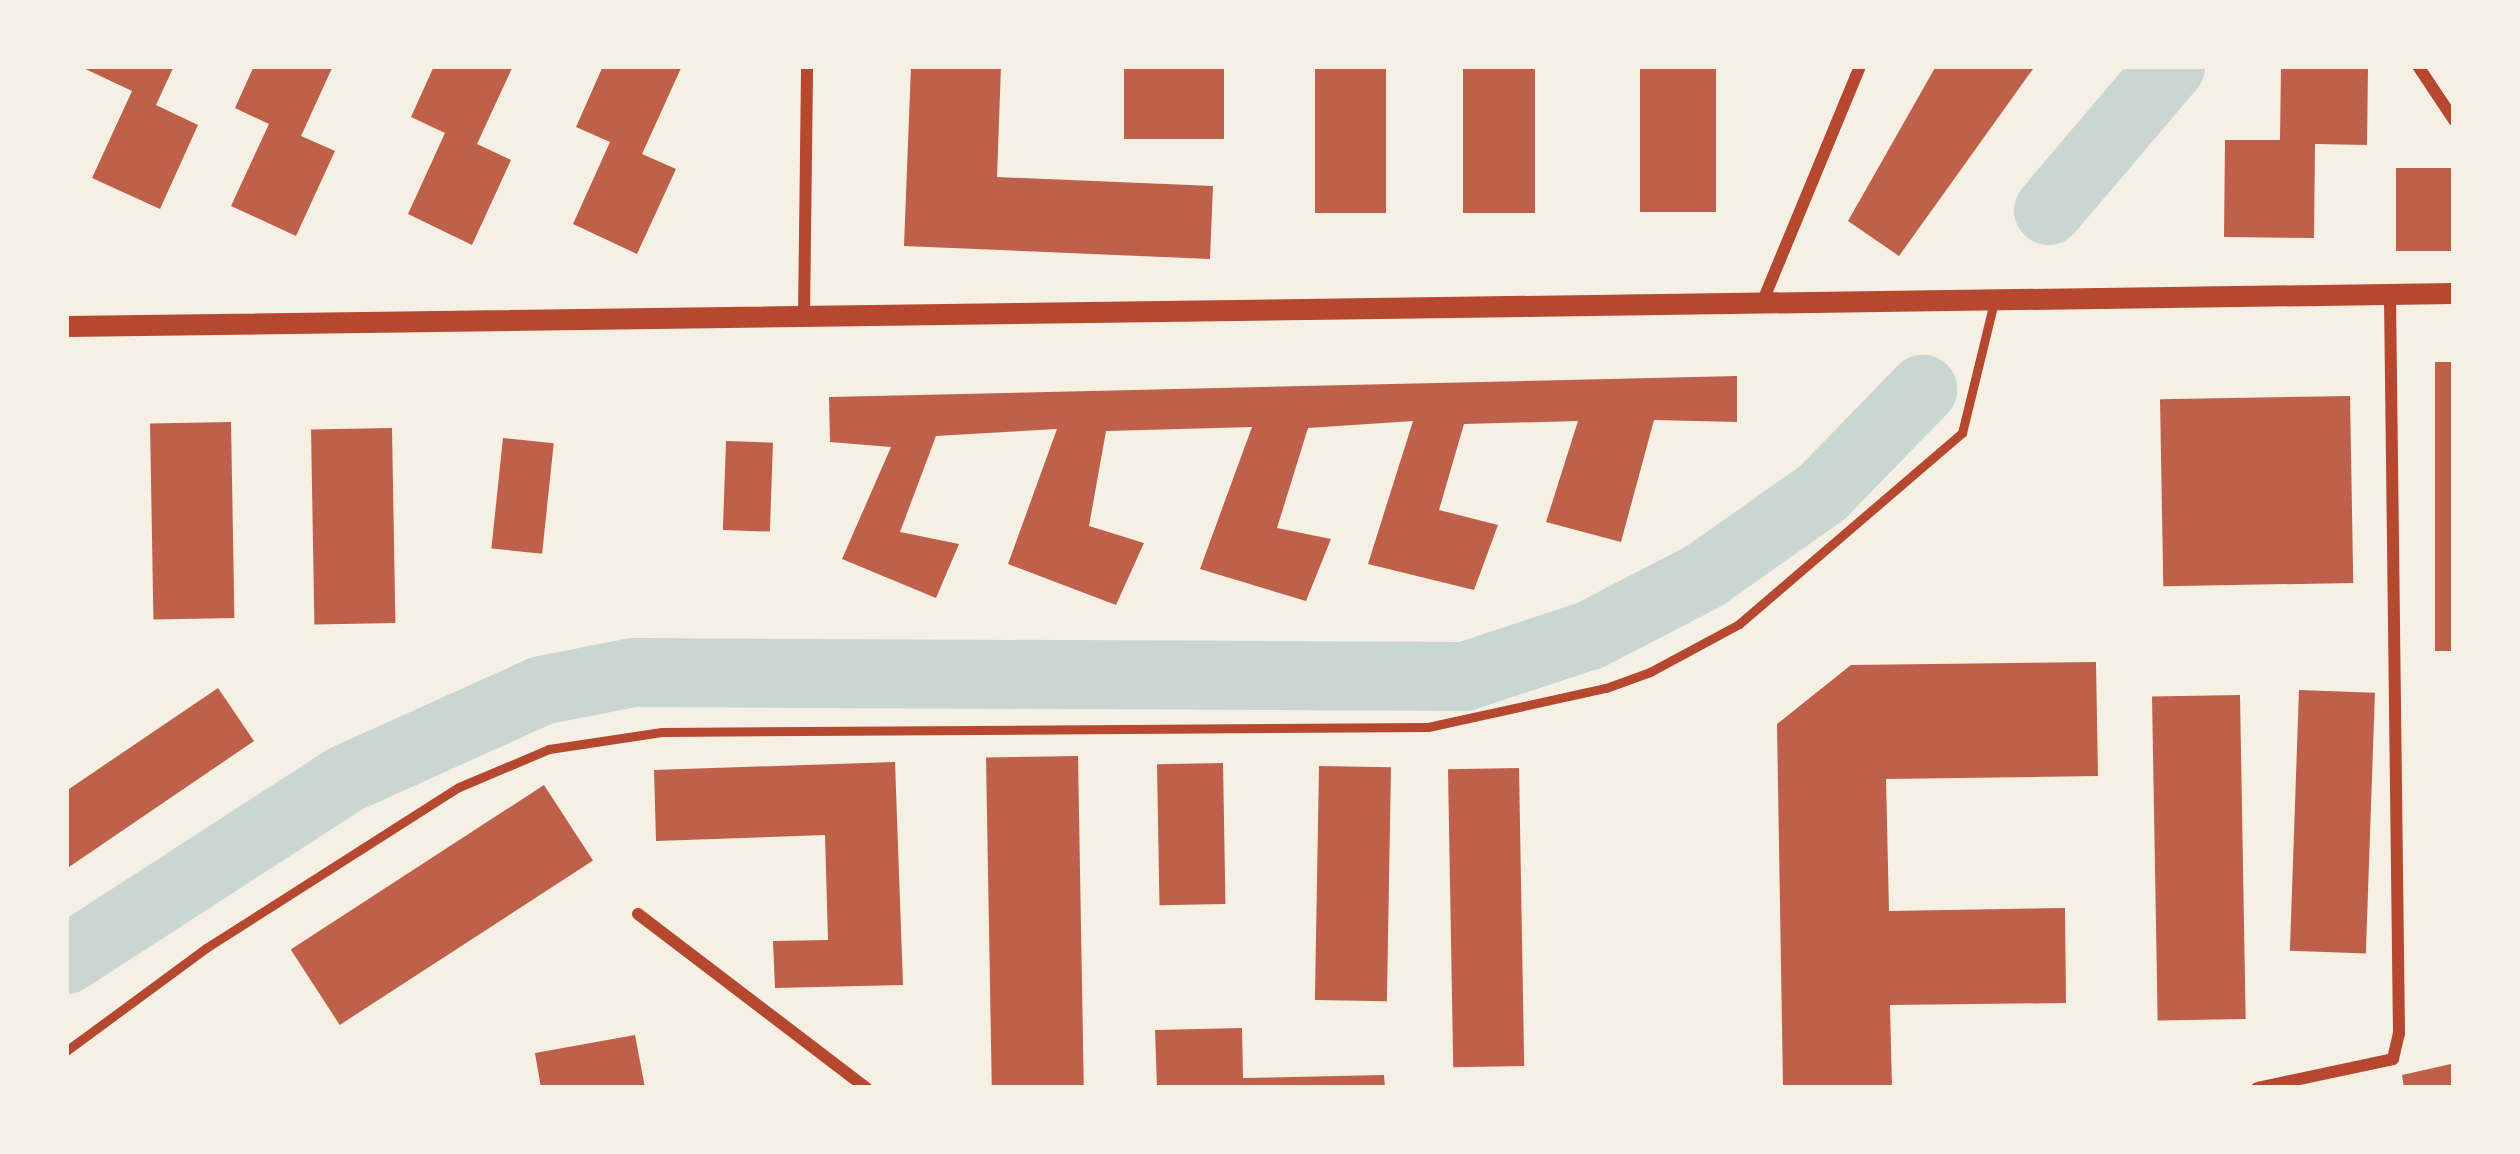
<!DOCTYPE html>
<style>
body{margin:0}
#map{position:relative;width:2520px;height:1154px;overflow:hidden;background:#f6efe4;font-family:"DM Sans",sans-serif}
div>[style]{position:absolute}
.river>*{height:69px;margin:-34.5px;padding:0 34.5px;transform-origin:34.5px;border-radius:34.5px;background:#c9d6d2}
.building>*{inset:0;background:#bf614a;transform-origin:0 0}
.service>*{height:9px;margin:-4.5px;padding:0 4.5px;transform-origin:4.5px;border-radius:4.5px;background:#b5482f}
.minor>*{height:12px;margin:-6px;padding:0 6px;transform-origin:6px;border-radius:6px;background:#b5482f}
.tertiary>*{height:21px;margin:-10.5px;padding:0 10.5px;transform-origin:10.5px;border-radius:10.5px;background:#b5482f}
span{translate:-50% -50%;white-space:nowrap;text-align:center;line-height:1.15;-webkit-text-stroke:9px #f6efe4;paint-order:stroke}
.frame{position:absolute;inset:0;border:69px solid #f6efe4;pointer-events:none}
</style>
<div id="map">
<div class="river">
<i style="left:2048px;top:210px;width:189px;rotate:-49.7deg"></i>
<i style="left:66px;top:959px;width:331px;rotate:-32.9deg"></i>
<i style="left:344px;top:779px;width:216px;rotate:-24.3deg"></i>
<i style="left:541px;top:690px;width:94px;rotate:-11.1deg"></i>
<i style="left:633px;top:672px;width:831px;rotate:0.28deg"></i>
<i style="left:1464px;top:676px;width:132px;rotate:-18.2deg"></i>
<i style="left:1589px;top:635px;width:128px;rotate:-27.4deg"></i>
<i style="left:1703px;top:576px;width:146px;rotate:-35.2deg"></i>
<i style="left:1822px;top:492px;width:144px;rotate:-45.8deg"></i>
</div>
<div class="building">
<i style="clip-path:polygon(79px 66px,174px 66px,156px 105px,198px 125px,160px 209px,92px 178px,132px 91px)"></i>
<i style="clip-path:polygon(254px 66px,333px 66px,301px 136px,335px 151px,296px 236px,231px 206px,269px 124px,235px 108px)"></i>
<i style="clip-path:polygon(434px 66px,513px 66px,477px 144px,511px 160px,472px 245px,408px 214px,445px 133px,411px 117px)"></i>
<i style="clip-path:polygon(603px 66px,682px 66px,642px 154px,676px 169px,637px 254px,573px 224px,610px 142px,576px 127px)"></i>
<i style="clip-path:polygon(911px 66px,1001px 66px,997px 177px,1213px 186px,1210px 259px,904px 246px)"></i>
<i style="left:1124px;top:66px;width:100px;height:73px"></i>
<i style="left:1315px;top:66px;width:71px;height:147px"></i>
<i style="left:1463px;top:66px;width:72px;height:147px"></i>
<i style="left:1640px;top:66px;width:76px;height:146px"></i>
<i style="clip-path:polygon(1936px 66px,2035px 66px,1899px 256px,1848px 221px)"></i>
<i style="clip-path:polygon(2281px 66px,2368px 66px,2367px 145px,2315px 144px,2314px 238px,2224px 237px,2225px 140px,2280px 140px)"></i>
<i style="left:2454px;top:168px;width:83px;height:58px;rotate:90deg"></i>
<i style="left:2435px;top:362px;width:19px;height:289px"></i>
<i style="clip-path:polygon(1737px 376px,1737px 422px,1654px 420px,1621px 542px,1546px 522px,1578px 421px,1464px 424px,1439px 510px,1498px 525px,1474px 590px,1368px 564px,1413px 421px,1308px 428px,1277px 528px,1331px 539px,1306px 601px,1200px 569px,1252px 427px,1106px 431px,1089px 526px,1144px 543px,1116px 605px,1008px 564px,1057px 429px,936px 436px,900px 532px,959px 544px,936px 598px,842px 559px,891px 447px,830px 442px,829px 397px)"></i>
<i style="left:2350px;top:396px;width:187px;height:190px;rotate:89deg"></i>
<i style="left:231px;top:422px;width:196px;height:81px;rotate:89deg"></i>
<i style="left:392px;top:428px;width:195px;height:81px;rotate:89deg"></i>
<i style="left:503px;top:438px;width:51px;height:111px;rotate:6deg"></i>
<i style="left:726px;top:441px;width:47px;height:89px;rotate:2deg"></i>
<i style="clip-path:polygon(2096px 662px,2098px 776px,1886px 779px,1889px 911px,2065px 908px,2066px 1003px,1890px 1005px,1892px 1088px,1783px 1088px,1777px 724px,1851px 665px)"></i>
<i style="clip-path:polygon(218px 688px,254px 741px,66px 869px,66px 791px)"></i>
<i style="left:2299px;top:690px;width:76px;height:261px;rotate:2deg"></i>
<i style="left:2240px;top:695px;width:324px;height:88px;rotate:89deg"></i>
<i style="left:1078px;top:756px;width:332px;height:92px;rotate:89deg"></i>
<i style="clip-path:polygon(895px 762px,903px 985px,775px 988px,773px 941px,828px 940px,825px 835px,656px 841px,654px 770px)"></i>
<i style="left:1223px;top:763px;width:141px;height:66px;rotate:89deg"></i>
<i style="left:1319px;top:766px;width:72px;height:234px;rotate:1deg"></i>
<i style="left:1519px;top:768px;width:298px;height:71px;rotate:89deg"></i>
<i style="left:544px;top:785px;width:90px;height:302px;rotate:57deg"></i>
<i style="clip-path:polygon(1242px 1028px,1243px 1078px,1384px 1075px,1385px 1088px,1157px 1088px,1155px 1030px)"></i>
<i style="clip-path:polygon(635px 1035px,645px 1088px,541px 1088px,535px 1053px)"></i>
<i style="clip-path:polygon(2451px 1064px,2454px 1088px,2404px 1088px,2402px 1075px)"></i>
</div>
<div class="service">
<i style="left:66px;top:1051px;width:174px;rotate:-36.3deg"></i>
<i style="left:206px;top:948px;width:300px;rotate:-32.5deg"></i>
<i style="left:459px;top:787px;width:98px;rotate:-22.9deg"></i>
<i style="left:549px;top:749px;width:114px;rotate:-8.6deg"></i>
<i style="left:662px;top:732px;width:766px;rotate:-0.37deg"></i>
<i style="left:1428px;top:727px;width:182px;rotate:-12.4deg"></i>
<i style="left:1606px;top:688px;width:47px;rotate:-20deg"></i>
<i style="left:1650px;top:672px;width:101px;rotate:-28.3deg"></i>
<i style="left:1739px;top:624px;width:294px;rotate:-40.6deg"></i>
<i style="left:1962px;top:433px;width:139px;rotate:-76.3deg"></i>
</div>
<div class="minor">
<i style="left:2418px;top:66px;width:65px;rotate:56.3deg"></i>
<i style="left:1762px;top:303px;width:256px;rotate:-67.5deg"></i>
<i style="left:804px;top:317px;width:251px;rotate:-89.3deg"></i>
<i style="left:638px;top:914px;width:287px;rotate:37.3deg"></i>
<i style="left:2257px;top:1088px;width:139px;rotate:-12deg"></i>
<i style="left:2393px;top:1059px;width:26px;rotate:-77deg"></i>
<i style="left:2399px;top:1034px;width:738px;rotate:-90.7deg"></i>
</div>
<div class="tertiary">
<i style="left:66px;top:326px;width:2388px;rotate:-0.79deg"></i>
</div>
<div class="frame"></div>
</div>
